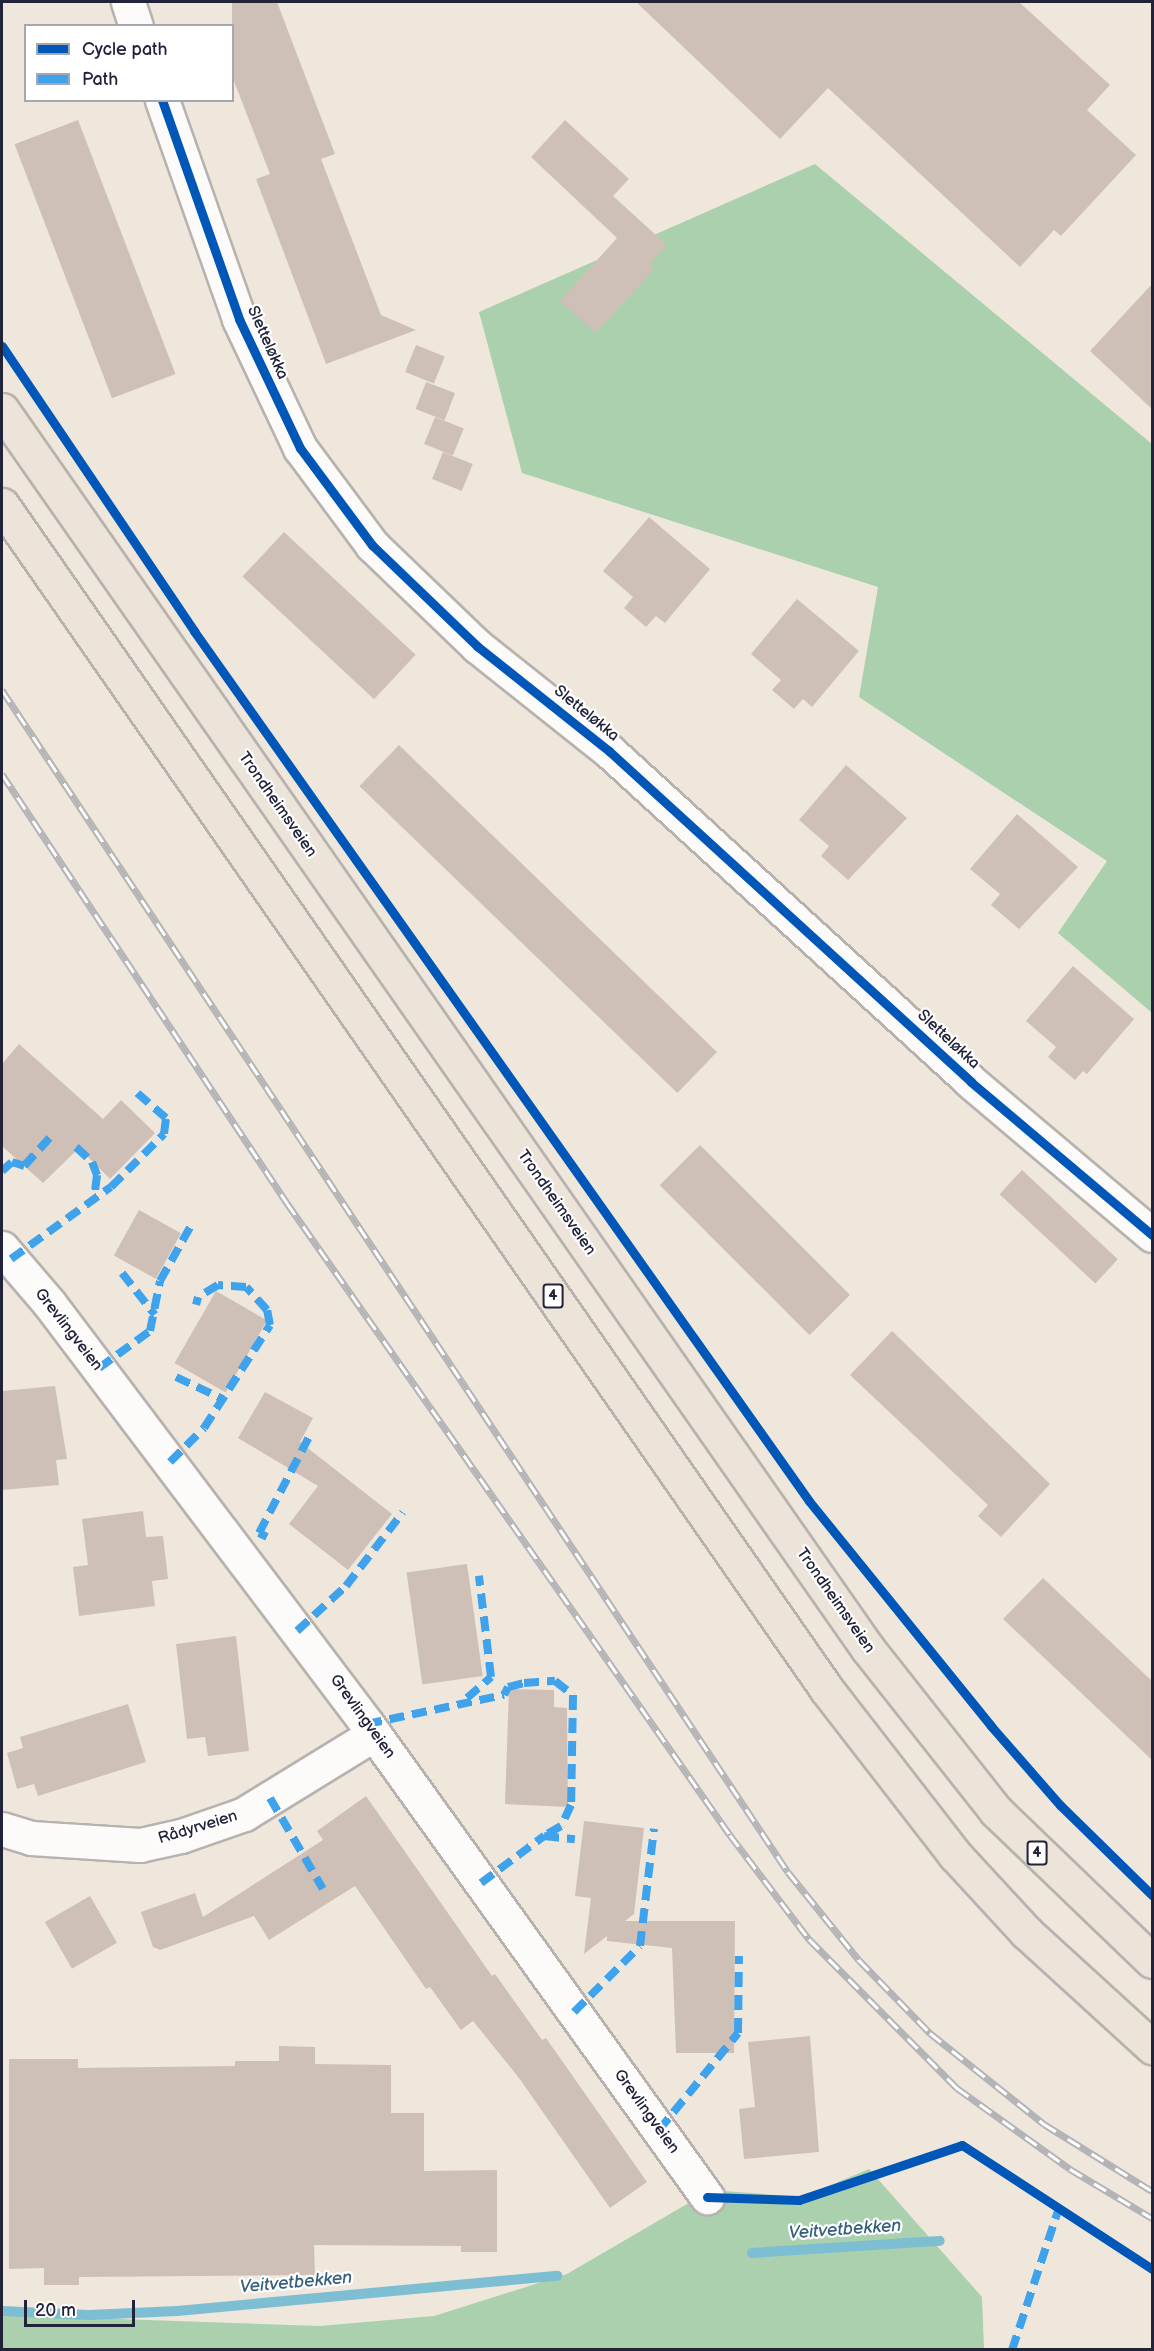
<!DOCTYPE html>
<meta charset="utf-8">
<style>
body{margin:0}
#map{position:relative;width:1154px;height:2351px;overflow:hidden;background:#efe7dc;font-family:"Balsamiq Sans",sans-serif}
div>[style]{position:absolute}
.forest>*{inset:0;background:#abd0ad}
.stream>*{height:10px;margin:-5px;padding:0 5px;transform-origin:5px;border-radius:5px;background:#7ebed2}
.building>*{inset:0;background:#cfc0b7;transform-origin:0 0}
.roads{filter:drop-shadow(2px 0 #b7b2ae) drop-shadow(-2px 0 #b7b2ae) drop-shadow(0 2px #b7b2ae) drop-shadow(0 -2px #b7b2ae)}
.minor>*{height:33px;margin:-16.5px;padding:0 16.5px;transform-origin:16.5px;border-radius:16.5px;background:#fdfbfa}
.highway>*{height:33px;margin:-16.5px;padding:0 16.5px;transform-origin:16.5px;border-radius:16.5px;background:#ece3d9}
.rail>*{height:7px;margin-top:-3.5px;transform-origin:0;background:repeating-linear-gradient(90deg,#fff 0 14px,#b4b3b5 0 28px);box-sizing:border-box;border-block:2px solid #b4b3b5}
.quiet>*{height:8px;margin-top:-4px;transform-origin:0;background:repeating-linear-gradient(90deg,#3ea2ec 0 15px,transparent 0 23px)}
.cycleway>*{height:9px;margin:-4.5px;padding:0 4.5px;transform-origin:4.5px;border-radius:4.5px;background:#0057b8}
span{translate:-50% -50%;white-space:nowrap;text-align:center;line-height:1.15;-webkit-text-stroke:4.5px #fff;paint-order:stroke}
.shield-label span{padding:2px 4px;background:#fff;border:2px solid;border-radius:4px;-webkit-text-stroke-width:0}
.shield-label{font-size:15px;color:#22223b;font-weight:700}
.street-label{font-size:16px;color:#22223b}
.water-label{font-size:18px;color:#36607d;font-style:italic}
.frame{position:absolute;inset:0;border:3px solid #22223b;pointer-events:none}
.legend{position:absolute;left:24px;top:24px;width:210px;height:78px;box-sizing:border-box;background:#fff;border:2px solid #a7a7b1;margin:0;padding:8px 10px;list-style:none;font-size:18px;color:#22223b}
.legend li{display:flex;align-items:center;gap:12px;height:30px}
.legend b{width:30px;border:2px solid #a7a7b1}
.scale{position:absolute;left:24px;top:2300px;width:111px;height:27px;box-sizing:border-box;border:3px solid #22223b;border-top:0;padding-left:8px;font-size:18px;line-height:21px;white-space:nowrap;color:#22223b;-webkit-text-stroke:4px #fff;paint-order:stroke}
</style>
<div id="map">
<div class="forest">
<i style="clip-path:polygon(815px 164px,1152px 444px,1151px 1012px,1058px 933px,1107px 861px,859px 697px,878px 587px,522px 473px,479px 312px)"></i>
<i style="clip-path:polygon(869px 2169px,982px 2297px,984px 2349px,2px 2350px,2px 2315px,320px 2326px,434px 2316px,567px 2274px,711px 2190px,802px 2197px)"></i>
</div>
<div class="stream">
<i style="left:752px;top:2253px;width:188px;rotate:-3.7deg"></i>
<i style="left:2px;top:2311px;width:87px;rotate:2.6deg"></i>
<i style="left:89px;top:2315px;width:88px;rotate:-2.6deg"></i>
<i style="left:177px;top:2311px;width:382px;rotate:-5.3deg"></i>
</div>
<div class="building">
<i style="clip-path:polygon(232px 2px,277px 2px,335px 154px,321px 159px,381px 315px,416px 330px,326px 364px,256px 179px,270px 174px,232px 76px)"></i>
<i style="clip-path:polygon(636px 2px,1019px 2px,1110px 85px,1087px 110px,1136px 155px,1061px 236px,1054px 230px,1020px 267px,828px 88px,780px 139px)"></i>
<i style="left:78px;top:120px;width:272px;height:68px;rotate:69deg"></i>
<i style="clip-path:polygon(565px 120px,629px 179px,613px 196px,667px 245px,649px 265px,654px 269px,596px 333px,560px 301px,617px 238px,531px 157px)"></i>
<i style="clip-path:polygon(1152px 284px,1152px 409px,1090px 351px)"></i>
<i style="left:416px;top:345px;width:31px;height:29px;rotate:22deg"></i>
<i style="left:426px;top:382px;width:31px;height:29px;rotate:21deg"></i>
<i style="left:435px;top:417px;width:31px;height:29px;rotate:22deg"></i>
<i style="left:443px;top:452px;width:32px;height:29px;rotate:22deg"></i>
<i style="clip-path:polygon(649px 517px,710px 569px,665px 623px,656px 616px,646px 627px,624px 608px,633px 597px,603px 571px)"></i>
<i style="left:284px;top:532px;width:180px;height:61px;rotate:43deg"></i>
<i style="clip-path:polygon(797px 599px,859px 651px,812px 707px,803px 699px,794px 709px,772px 690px,781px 680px,751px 654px)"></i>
<i style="left:399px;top:745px;width:442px;height:57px;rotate:44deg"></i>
<i style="clip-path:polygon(846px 765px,907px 818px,848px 880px,821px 856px,829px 846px,799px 820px)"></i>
<i style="clip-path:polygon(1017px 814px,1078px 867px,1019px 929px,991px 905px,1000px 894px,970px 869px)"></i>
<i style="clip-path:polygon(1073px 966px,1134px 1019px,1087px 1074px,1083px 1071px,1075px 1080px,1048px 1057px,1056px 1047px,1026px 1021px)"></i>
<i style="clip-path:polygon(19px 1044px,103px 1119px,121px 1100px,155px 1133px,110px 1179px,79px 1148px,43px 1183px,2px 1146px,2px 1064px)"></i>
<i style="left:700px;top:1145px;width:212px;height:57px;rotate:45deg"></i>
<i style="left:1022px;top:1170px;width:131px;height:33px;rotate:43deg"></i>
<i style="left:139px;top:1210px;width:48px;height:52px;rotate:29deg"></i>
<i style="left:216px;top:1291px;width:59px;height:83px;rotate:30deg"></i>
<i style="clip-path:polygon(892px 1331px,1050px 1484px,1001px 1537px,978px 1516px,988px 1505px,850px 1375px)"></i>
<i style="clip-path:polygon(55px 1386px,67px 1459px,56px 1460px,59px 1485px,2px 1490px,2px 1391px)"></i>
<i style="clip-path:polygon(265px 1392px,313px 1418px,300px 1442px,392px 1514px,348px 1570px,289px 1524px,318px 1486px,238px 1438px)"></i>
<i style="clip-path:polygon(143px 1511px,146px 1537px,163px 1536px,168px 1579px,152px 1581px,155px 1606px,79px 1616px,73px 1567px,88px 1565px,82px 1519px)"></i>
<i style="left:467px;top:1564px;width:113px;height:61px;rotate:82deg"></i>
<i style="clip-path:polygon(1043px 1578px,1152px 1681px,1152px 1760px,1003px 1619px)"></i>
<i style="clip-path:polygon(236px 1636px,249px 1751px,208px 1756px,205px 1737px,187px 1739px,176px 1644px)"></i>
<i style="clip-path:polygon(509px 1689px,554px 1690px,554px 1707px,567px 1708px,568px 1807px,505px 1804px)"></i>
<i style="clip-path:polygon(128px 1704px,146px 1762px,38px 1796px,34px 1784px,17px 1789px,7px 1753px,23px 1748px,20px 1737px)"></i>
<i style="clip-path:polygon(366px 1796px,492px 1976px,495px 1974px,542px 2040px,546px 2038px,647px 2182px,610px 2208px,519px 2078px,473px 2021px,461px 2030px,430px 1987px,426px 1989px,355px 1886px,269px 1940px,254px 1916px,160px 1950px,153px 1947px,141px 1912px,195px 1893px,203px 1917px,323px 1840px,317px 1831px)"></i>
<i style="clip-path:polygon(584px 1821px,644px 1828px,634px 1914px,625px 1921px,735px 1921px,734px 2053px,676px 2053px,672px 1948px,607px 1941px,607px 1936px,584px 1954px,591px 1898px,575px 1896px)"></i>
<i style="left:90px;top:1896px;width:54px;height:52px;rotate:60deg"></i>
<i style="clip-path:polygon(810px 2036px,819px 2152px,744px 2159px,739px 2109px,755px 2107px,748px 2042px)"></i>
<i style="clip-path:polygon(279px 2046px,315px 2047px,315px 2064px,391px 2065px,391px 2113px,424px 2113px,424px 2171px,497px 2170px,497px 2252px,461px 2252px,461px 2246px,314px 2245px,315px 2275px,79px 2277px,79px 2285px,44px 2285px,44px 2268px,9px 2269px,9px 2059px,78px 2059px,78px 2068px,235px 2066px,235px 2061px,279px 2061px)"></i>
</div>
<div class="roads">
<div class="minor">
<i style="left:128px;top:2px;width:25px;rotate:72deg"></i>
<i style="left:162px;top:100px;width:232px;rotate:70.6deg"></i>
<i style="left:239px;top:319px;width:143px;rotate:64.7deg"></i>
<i style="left:300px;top:448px;width:121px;rotate:53.4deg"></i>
<i style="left:372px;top:545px;width:146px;rotate:43.9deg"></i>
<i style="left:477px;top:646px;width:169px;rotate:38.5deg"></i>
<i style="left:609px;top:751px;width:491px;rotate:42.4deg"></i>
<i style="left:971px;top:1082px;width:237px;rotate:40.2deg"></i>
<i style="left:2px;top:1248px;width:72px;rotate:49.5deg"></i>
<i style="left:49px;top:1303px;width:528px;rotate:52.93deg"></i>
<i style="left:367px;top:1724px;width:583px;rotate:54.29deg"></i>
<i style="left:2px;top:1829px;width:30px;rotate:17deg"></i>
<i style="left:31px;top:1838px;width:109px;rotate:3.7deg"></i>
<i style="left:140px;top:1845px;width:42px;rotate:-12.4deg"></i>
<i style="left:181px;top:1836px;width:67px;rotate:-19.2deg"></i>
<i style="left:244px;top:1814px;width:153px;rotate:-31.6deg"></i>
</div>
<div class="highway">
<i style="left:2px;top:410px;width:1512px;rotate:55.05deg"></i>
<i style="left:868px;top:1649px;width:206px;rotate:51.7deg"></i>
<i style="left:996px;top:1811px;width:216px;rotate:43.9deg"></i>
<i style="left:2px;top:505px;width:1444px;rotate:55.15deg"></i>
<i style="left:827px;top:1690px;width:209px;rotate:52.2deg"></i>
<i style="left:955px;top:1855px;width:105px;rotate:47.3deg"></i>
<i style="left:1026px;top:1932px;width:171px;rotate:42.4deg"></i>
</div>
</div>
<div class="rail">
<i style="left:2px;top:690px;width:1419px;rotate:56.38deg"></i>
<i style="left:788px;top:1872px;width:113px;rotate:51.1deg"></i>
<i style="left:859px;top:1960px;width:102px;rotate:45.8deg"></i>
<i style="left:930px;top:2033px;width:146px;rotate:38.6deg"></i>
<i style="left:1044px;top:2124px;width:127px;rotate:31.8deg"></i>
<i style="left:2px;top:774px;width:515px;rotate:56.4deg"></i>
<i style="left:287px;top:1203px;width:772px;rotate:54.97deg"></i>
<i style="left:730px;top:1835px;width:131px;rotate:52.8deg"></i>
<i style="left:809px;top:1939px;width:210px;rotate:45.2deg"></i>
<i style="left:957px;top:2088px;width:139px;rotate:35.6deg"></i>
<i style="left:1070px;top:2169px;width:96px;rotate:30.9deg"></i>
</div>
<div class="quiet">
<i style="left:76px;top:1147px;width:22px;rotate:43deg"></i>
<i style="left:92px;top:1162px;width:14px;rotate:69deg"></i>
<i style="left:97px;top:1175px;width:25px;rotate:97deg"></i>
<i style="left:2px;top:1171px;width:13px;rotate:-42deg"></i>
<i style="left:12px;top:1162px;width:13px;rotate:18deg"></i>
<i style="left:24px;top:1166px;width:45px;rotate:-47.7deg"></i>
<i style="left:11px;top:1259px;width:123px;rotate:-35.8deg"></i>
<i style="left:111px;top:1187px;width:75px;rotate:-45deg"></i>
<i style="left:164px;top:1134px;width:16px;rotate:-83deg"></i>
<i style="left:166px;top:1118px;width:40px;rotate:-139deg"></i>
<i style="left:122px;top:1273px;width:53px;rotate:51.8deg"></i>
<i style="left:99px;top:1368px;width:63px;rotate:-36deg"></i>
<i style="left:150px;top:1331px;width:51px;rotate:-78.7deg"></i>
<i style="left:160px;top:1281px;width:68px;rotate:-60.8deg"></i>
<i style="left:176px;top:1377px;width:52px;rotate:25.1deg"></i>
<i style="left:170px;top:1462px;width:48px;rotate:-45deg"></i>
<i style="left:204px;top:1428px;width:122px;rotate:-57.3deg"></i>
<i style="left:270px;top:1325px;width:15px;rotate:-101deg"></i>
<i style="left:267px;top:1310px;width:31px;rotate:-132deg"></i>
<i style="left:246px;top:1287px;width:28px;rotate:-176deg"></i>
<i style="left:218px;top:1285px;width:23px;rotate:149deg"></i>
<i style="left:198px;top:1297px;width:8px;rotate:104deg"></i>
<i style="left:267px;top:1537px;width:9px;rotate:-153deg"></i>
<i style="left:259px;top:1533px;width:110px;rotate:-62.5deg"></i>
<i style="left:297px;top:1631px;width:67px;rotate:-42.6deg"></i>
<i style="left:346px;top:1586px;width:93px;rotate:-52.4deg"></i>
<i style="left:467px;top:1698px;width:32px;rotate:-41deg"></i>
<i style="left:491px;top:1677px;width:102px;rotate:-96.8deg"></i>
<i style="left:367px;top:1724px;width:140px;rotate:-12deg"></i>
<i style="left:504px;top:1695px;width:9px;rotate:-63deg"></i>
<i style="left:508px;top:1687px;width:16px;rotate:-14deg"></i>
<i style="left:524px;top:1683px;width:31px;rotate:-4deg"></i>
<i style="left:555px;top:1681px;width:23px;rotate:38deg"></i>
<i style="left:573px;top:1695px;width:110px;rotate:91deg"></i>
<i style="left:571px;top:1805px;width:23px;rotate:115deg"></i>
<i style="left:561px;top:1826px;width:20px;rotate:150deg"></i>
<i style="left:270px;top:1798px;width:105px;rotate:59.8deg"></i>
<i style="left:481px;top:1883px;width:79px;rotate:-36.7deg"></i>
<i style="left:544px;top:1836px;width:31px;rotate:6deg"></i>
<i style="left:574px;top:2012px;width:93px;rotate:-45deg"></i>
<i style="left:640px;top:1946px;width:118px;rotate:-83.2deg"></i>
<i style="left:659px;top:2130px;width:125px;rotate:-50.8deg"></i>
<i style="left:738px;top:2033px;width:77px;rotate:-89.3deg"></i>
<i style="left:1012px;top:2350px;width:150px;rotate:-71.7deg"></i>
</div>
<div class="cycleway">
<i style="left:162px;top:100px;width:232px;rotate:70.6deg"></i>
<i style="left:239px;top:319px;width:143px;rotate:64.7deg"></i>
<i style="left:300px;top:448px;width:121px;rotate:53.4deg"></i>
<i style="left:372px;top:545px;width:146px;rotate:43.9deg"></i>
<i style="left:477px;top:646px;width:169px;rotate:38.5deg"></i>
<i style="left:609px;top:751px;width:491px;rotate:42.4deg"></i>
<i style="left:971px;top:1082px;width:237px;rotate:40.2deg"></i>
<i style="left:2px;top:346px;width:344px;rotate:56deg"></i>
<i style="left:194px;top:631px;width:1065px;rotate:54.74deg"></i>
<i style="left:809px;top:1501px;width:289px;rotate:51deg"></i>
<i style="left:991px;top:1726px;width:105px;rotate:48.9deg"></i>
<i style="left:1060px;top:1805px;width:129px;rotate:44.4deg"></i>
<i style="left:707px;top:2197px;width:92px;rotate:1.9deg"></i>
<i style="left:799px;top:2200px;width:172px;rotate:-18.6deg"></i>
<i style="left:962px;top:2145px;width:227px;rotate:33.1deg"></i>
</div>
<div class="shield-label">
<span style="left:553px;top:1296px">4</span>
<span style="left:1037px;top:1853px">4</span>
</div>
<div class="street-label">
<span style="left:267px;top:343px;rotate:66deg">Sletteløkka</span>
<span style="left:586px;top:714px;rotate:39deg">Sletteløkka</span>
<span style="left:277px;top:805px;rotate:55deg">Trondheimsveien</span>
<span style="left:948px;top:1040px;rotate:43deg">Sletteløkka</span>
<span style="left:556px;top:1203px;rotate:55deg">Trondheimsveien</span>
<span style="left:68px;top:1330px;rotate:52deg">Grevlingveien</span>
<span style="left:835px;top:1601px;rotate:55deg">Trondheimsveien</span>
<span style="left:362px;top:1717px;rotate:54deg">Grevlingveien</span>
<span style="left:198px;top:1828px;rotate:-17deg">Rådyrveien</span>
<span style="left:646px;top:2112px;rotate:54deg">Grevlingveien</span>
</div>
<div class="water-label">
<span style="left:845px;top:2230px;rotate:-4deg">Veitvetbekken</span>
<span style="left:296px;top:2283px;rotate:-5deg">Veitvetbekken</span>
</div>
<div class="frame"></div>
<ul class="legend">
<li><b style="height:8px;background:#0057b8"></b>Cycle path</li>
<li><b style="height:8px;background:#3ea2ec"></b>Path</li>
</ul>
<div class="scale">20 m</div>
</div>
